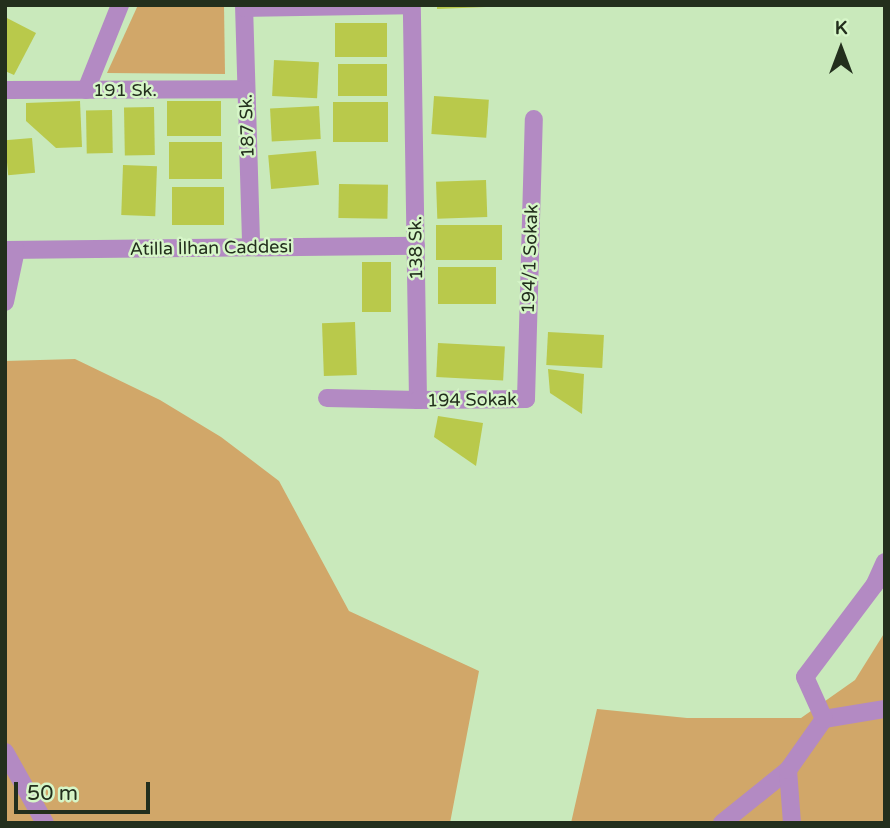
<!DOCTYPE html>
<meta charset="utf-8">
<style>
body{margin:0}
#map{position:relative;width:890px;height:828px;overflow:hidden;background:#c9e9bb;font-family:"Varela Round",sans-serif}
div>[style]{position:absolute}
.green>*{inset:0;background:#d1a769}
.building>*{inset:0;background:#b9c94b;transform-origin:0 0}
.minor>*{height:18px;margin:-9px;padding:0 9px;transform-origin:9px;border-radius:9px;background:#b38ac3}
span{translate:-50% -50%;white-space:nowrap;text-align:center;line-height:1.15;-webkit-text-stroke:5px #d6f6c8;paint-order:stroke}
.street-label{font-size:18px;color:#232f1d}
.frame{position:absolute;inset:0;border:7px solid #232f1d;pointer-events:none}
.north{position:absolute;left:806px;top:14px;width:70px;height:70px;-webkit-text-stroke:5px #d6f6c8;paint-order:stroke;rotate:0deg;font-size:19px;font-weight:700;line-height:28px;text-align:center;color:#232f1d}
.north::after{content:'';display:block;margin:auto;width:24px;height:32px;background:#232f1d;clip-path:polygon(50% 0,100% 100%,50% 72%,0 100%)}
.scale{position:absolute;left:14px;top:782px;width:136px;height:32px;box-sizing:border-box;border:4px solid #232f1d;border-top:0;padding-left:9px;font-size:21px;line-height:24px;white-space:nowrap;color:#232f1d;-webkit-text-stroke:5px #d6f6c8;paint-order:stroke}
</style>
<div id="map">
<div class="green">
<i style="clip-path:polygon(138px 5px,224px 5px,225px 74px,107px 73px)"></i>
<i style="clip-path:polygon(75px 359px,160px 400px,221px 437px,279px 481px,349px 611px,479px 671px,450px 823px,5px 823px,5px 361px)"></i>
<i style="clip-path:polygon(885px 632px,885px 823px,571px 823px,597px 709px,687px 718px,801px 718px,855px 680px)"></i>
</div>
<div class="building">
<i style="clip-path:polygon(437px 5px,486px 5px,486px 7px,437px 9px)"></i>
<i style="clip-path:polygon(5px 17px,36px 33px,14px 75px,5px 71px)"></i>
<i style="left:335px;top:23px;width:52px;height:34px"></i>
<i style="left:274px;top:60px;width:45px;height:36px;rotate:3deg"></i>
<i style="left:387px;top:64px;width:32px;height:49px;rotate:90deg"></i>
<i style="left:434px;top:96px;width:55px;height:38px;rotate:4deg"></i>
<i style="clip-path:polygon(80px 101px,82px 147px,56px 148px,26px 121px,26px 103px)"></i>
<i style="left:167px;top:101px;width:54px;height:35px"></i>
<i style="left:388px;top:102px;width:40px;height:55px;rotate:90deg"></i>
<i style="left:319px;top:106px;width:33px;height:49px;rotate:87deg"></i>
<i style="left:154px;top:107px;width:48px;height:30px;rotate:89deg"></i>
<i style="left:112px;top:110px;width:43px;height:26px;rotate:89deg"></i>
<i style="left:32px;top:138px;width:35px;height:27px;rotate:85deg"></i>
<i style="left:169px;top:142px;width:53px;height:37px"></i>
<i style="left:316px;top:151px;width:34px;height:48px;rotate:85deg"></i>
<i style="left:123px;top:165px;width:34px;height:50px;rotate:2deg"></i>
<i style="left:486px;top:180px;width:37px;height:50px;rotate:88deg"></i>
<i style="left:339px;top:184px;width:49px;height:34px;rotate:1deg"></i>
<i style="left:172px;top:187px;width:52px;height:38px"></i>
<i style="left:436px;top:225px;width:66px;height:35px"></i>
<i style="left:362px;top:262px;width:29px;height:50px"></i>
<i style="left:438px;top:267px;width:58px;height:37px"></i>
<i style="left:355px;top:322px;width:53px;height:33px;rotate:88deg"></i>
<i style="left:548px;top:332px;width:56px;height:33px;rotate:3deg"></i>
<i style="left:438px;top:343px;width:67px;height:34px;rotate:3deg"></i>
<i style="clip-path:polygon(548px 369px,584px 374px,582px 414px,550px 393px)"></i>
<i style="clip-path:polygon(438px 416px,483px 423px,476px 466px,434px 437px)"></i>
</div>
<div class="minor">
<i style="left:244px;top:5px;width:242px;rotate:88.3deg"></i>
<i style="left:245px;top:8px;width:164px;rotate:-1deg"></i>
<i style="left:5px;top:90px;width:240px;rotate:-0.2deg"></i>
<i style="left:86px;top:90px;width:92px;rotate:-68.2deg"></i>
<i style="left:5px;top:250px;width:411px;rotate:-0.6deg"></i>
<i style="left:5px;top:302px;width:53px;rotate:-78.1deg"></i>
<i style="left:327px;top:398px;width:91px;rotate:1.3deg"></i>
<i style="left:418px;top:400px;width:395px;rotate:-90.9deg"></i>
<i style="left:418px;top:400px;width:108px;rotate:-0.5deg"></i>
<i style="left:526px;top:399px;width:280px;rotate:-88.4deg"></i>
<i style="left:824px;top:719px;width:62px;rotate:-9.3deg"></i>
<i style="left:5px;top:752px;width:81px;rotate:60.6deg"></i>
<i style="left:722px;top:823px;width:85px;rotate:-38.8deg"></i>
<i style="left:792px;top:823px;width:53px;rotate:-94.3deg"></i>
<i style="left:788px;top:770px;width:62px;rotate:-54.8deg"></i>
<i style="left:824px;top:719px;width:46px;rotate:-114.3deg"></i>
<i style="left:805px;top:677px;width:116px;rotate:-53deg"></i>
<i style="left:875px;top:584px;width:24px;rotate:-66deg"></i>
</div>
<div class="street-label">
<span style="left:125px;top:90px">191 Sk.</span>
<span style="left:247px;top:126px;rotate:-92deg">187 Sk.</span>
<span style="left:211px;top:248px;rotate:-1deg">Atilla İlhan Caddesi</span>
<span style="left:416px;top:248px;rotate:-91deg">138 Sk.</span>
<span style="left:530px;top:259px;rotate:-88deg">194/1 Sokak</span>
<span style="left:472px;top:400px;rotate:-1deg">194 Sokak</span>
</div>
<div class="frame"></div>
<div class="north">K</div>
<div class="scale">50 m</div>
</div>
